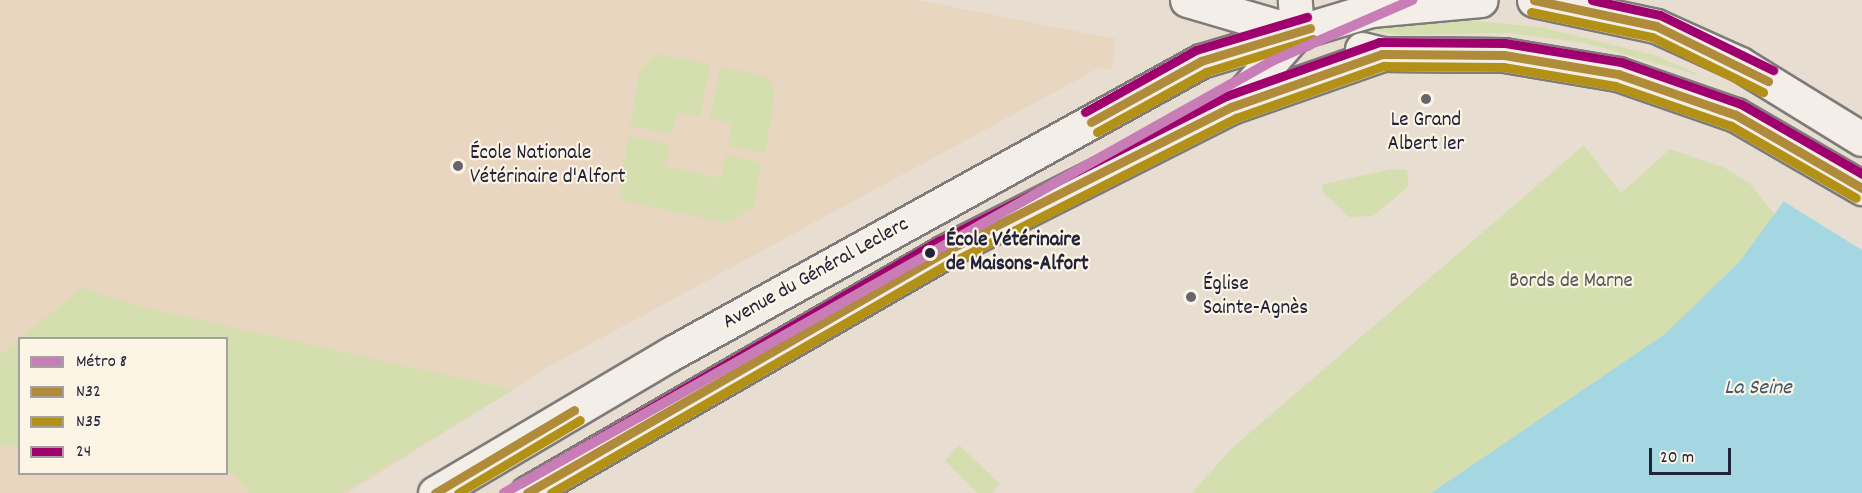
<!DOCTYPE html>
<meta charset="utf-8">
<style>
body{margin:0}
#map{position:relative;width:1862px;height:493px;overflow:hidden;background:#e7ded1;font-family:Dekko,sans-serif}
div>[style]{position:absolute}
.built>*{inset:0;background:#e8d6c1}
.green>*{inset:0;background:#d4deaf}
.water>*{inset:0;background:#a4d7e1}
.pier>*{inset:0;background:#e7ded1}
.roads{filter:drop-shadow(2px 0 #7f7b7a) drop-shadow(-2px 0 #7f7b7a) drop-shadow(0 2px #7f7b7a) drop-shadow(0 -2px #7f7b7a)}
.primary>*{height:33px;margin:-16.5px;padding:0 16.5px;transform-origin:16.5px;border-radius:16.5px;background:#f3efe8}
.bus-1>*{height:9px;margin:-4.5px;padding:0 4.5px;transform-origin:4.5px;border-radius:4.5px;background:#b08c3a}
.bus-2>*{height:9px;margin:-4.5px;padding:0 4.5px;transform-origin:4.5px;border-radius:4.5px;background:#b29116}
.bus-3>*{height:9px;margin:-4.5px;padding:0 4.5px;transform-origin:4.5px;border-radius:4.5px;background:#a0006e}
.metro-1>*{height:10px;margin:-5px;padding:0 5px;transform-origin:5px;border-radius:5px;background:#c97db7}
.dots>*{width:16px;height:16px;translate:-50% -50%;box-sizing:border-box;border:3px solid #fcf5e5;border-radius:50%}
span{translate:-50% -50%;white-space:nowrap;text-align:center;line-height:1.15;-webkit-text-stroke:4.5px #fcf5e5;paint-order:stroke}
.poi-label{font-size:21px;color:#22223b}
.left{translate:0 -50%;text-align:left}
.stop-label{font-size:21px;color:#22223b;font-weight:700}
.street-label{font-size:21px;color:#22223b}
.park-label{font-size:21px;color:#535a56}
.water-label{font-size:22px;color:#41576f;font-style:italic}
.legend{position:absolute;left:18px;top:337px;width:210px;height:138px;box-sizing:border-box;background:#fcf5e5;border:2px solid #a5a1a1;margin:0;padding:8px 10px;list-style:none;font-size:18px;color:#22223b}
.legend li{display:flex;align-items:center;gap:12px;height:30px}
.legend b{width:30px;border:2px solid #a5a1a1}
.scale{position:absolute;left:1649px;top:448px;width:82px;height:27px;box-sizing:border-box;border:3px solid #22223b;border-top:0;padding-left:8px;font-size:18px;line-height:21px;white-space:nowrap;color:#22223b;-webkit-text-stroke:4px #fcf5e5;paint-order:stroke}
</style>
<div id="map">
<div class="built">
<i style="clip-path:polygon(evenodd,0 0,917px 0,1116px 39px,1111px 70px,1099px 68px,548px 367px,348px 493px,0 493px,0 0,20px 338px,226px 338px,226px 474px,20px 474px,20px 338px)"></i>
</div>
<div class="green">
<i style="clip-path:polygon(1449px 18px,1545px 28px,1657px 56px,1788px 115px,1698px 75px,1585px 43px,1510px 33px,1402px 35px,1355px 28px)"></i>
<i style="clip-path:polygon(656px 53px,710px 65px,700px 116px,677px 113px,672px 134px,630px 126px,640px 69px)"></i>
<i style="clip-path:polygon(721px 67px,764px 76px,771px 83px,775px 93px,765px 153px,728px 146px,732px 123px,709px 118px)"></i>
<i style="clip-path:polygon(628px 136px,670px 144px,665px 166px,720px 178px,726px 155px,762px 163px,753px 208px,726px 223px,625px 201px,620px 194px)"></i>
<i style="clip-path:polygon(1584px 145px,1621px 193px,1670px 149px,1725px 168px,1749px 183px,1776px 216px,1740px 262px,1665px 334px,1431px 493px,1192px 493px,1231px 449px)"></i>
<i style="clip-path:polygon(1392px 169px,1407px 170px,1409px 186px,1373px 216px,1349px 217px,1322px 191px,1323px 184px)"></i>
<i style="clip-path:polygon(82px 288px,151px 309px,513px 390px,342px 493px,250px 493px,235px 475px,227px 473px,226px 338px,20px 338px)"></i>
<i style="clip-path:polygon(20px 339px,20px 447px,19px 447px,0 445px,0 355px)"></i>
<i style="clip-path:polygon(959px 445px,1000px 484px,992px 493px,978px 493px,945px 461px)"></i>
</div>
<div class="water">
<i style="clip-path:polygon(1862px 95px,1862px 493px,1431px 493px,1665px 334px,1740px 261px)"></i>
</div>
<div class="pier">
<i style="clip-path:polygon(1862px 92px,1862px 250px,1783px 201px)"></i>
</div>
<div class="roads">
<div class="primary">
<i style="left:1187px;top:0;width:118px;rotate:16.3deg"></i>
<i style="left:1534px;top:0;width:125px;rotate:12deg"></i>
<i style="left:1656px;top:26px;width:92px;rotate:24.3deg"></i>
<i style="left:1740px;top:64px;width:143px;rotate:31.6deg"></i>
<i style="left:1362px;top:49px;width:21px;rotate:14deg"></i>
<i style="left:1382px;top:54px;width:122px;rotate:0.5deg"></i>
<i style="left:1504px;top:55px;width:116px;rotate:9.5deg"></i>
<i style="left:1618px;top:74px;width:125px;rotate:19.2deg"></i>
<i style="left:1736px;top:115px;width:146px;rotate:30.1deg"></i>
<i style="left:1232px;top:106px;width:98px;rotate:-48.7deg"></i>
<i style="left:1297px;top:32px;width:32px;rotate:-94deg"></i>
<i style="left:435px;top:493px;width:275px;rotate:-30.6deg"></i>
<i style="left:672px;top:353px;width:604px;rotate:-28.9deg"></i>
<i style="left:1201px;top:61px;width:177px;rotate:-16.7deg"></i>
<i style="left:1371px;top:10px;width:110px;rotate:-5.2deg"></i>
<i style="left:527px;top:493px;width:482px;rotate:-30deg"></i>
<i style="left:944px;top:252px;width:322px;rotate:-26.8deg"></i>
<i style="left:1231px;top:107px;width:160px;rotate:-19.3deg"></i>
</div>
</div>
<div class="bus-1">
<i style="left:1534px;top:0;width:125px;rotate:12deg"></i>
<i style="left:1656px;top:26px;width:125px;rotate:26.2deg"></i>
<i style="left:1091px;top:122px;width:126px;rotate:-29deg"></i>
<i style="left:1201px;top:61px;width:114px;rotate:-16.8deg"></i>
<i style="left:435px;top:493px;width:162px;rotate:-30.8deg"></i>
<i style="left:527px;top:493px;width:482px;rotate:-30deg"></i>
<i style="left:944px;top:252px;width:322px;rotate:-26.8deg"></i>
<i style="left:1231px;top:107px;width:160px;rotate:-19.3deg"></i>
<i style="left:1382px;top:54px;width:122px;rotate:0.5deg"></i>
<i style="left:1504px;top:55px;width:116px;rotate:9.5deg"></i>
<i style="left:1618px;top:74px;width:125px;rotate:19.2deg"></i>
<i style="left:1736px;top:115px;width:146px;rotate:30.1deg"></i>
</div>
<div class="bus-2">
<i style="left:1531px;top:12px;width:124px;rotate:11.7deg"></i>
<i style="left:1652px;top:37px;width:124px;rotate:26.4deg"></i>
<i style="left:1097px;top:132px;width:124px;rotate:-28.8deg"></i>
<i style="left:1206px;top:72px;width:112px;rotate:-17.1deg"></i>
<i style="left:458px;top:493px;width:142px;rotate:-30.9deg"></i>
<i style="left:551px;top:493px;width:461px;rotate:-30deg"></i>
<i style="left:950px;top:263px;width:321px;rotate:-26.9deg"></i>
<i style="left:1236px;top:118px;width:157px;rotate:-19.4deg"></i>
<i style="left:1384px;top:66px;width:119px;rotate:0.5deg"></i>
<i style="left:1503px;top:67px;width:114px;rotate:9.6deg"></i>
<i style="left:1615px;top:86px;width:123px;rotate:19deg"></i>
<i style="left:1731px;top:126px;width:144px;rotate:29.9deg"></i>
</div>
<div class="bus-3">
<i style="left:1592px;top:0;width:70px;rotate:12.4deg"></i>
<i style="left:1660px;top:15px;width:126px;rotate:26deg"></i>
<i style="left:1085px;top:112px;width:127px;rotate:-29.2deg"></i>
<i style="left:1196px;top:50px;width:116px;rotate:-16.6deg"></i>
<i style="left:521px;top:483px;width:483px;rotate:-30.1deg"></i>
<i style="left:939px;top:241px;width:322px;rotate:-26.8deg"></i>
<i style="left:1226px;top:96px;width:162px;rotate:-19.4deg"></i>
<i style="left:1379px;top:42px;width:126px;rotate:0.5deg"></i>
<i style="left:1505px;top:43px;width:118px;rotate:9.3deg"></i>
<i style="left:1621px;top:62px;width:127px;rotate:19.3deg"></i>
<i style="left:1741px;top:104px;width:140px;rotate:30deg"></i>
</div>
<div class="metro-1">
<i style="left:504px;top:493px;width:881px;rotate:-29.36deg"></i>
<i style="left:1272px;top:61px;width:153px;rotate:-23.5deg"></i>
</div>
<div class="dots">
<i style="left:1426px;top:99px;background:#676470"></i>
<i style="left:458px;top:166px;background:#676470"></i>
<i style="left:930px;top:253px;background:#22223b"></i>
<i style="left:1191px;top:297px;background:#676470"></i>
</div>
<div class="poi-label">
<span style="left:1426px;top:133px">Le Grand<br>Albert 1er</span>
<span class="left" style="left:470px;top:166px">École Nationale<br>Vétérinaire d'Alfort</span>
<span class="left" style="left:1203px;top:297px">Église<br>Sainte-Agnès</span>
</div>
<div class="stop-label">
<span class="left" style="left:946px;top:253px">École Vétérinaire<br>de Maisons-Alfort</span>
</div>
<div class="street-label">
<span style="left:816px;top:274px;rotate:-29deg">Avenue du Général Leclerc</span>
</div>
<div class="park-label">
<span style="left:1571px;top:282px">Bords de Marne</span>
</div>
<div class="water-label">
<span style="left:1758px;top:389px">La Seine</span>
</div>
<ul class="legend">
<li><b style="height:8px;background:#c97db7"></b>Métro 8</li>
<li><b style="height:8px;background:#b08c3a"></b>N32</li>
<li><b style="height:8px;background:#b29116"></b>N35</li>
<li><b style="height:8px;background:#a0006e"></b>24</li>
</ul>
<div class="scale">20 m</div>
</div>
